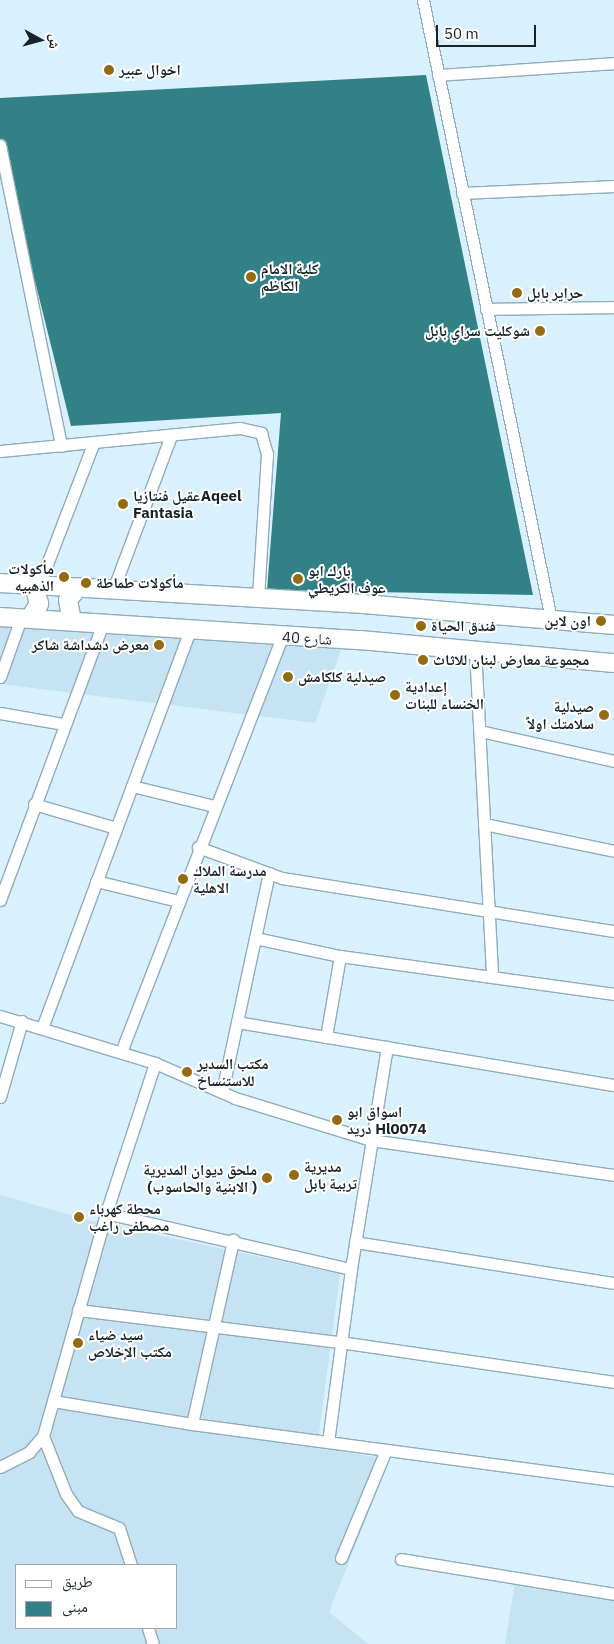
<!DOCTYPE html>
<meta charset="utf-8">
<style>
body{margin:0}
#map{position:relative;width:614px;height:1644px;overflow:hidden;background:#d9f1fe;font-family:"IBM Plex Sans","Noto Naskh Arabic",sans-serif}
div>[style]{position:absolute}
.built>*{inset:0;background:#c5e3f3}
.building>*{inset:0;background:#328186}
.roads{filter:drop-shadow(1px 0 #8facbb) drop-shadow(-1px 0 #8facbb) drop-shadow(0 1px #8facbb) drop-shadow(0 -1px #8facbb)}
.minor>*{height:11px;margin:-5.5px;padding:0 5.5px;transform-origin:5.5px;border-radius:5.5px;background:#fff}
.primary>*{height:18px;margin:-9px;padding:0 9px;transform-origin:9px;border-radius:9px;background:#fff}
.dots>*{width:14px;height:14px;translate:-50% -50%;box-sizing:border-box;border:2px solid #fff;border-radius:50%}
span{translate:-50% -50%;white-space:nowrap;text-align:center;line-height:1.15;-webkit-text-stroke:4px #fff;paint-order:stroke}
.poi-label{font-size:15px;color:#172328;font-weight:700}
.left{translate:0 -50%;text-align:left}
.right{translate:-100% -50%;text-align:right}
.street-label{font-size:15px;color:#172328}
.legend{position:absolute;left:15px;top:1564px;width:162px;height:65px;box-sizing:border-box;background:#fff;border:1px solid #a2a7a9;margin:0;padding:6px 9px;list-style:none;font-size:15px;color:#172328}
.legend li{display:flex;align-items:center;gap:10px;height:25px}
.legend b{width:25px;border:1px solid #a2a7a9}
.north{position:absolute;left:15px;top:15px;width:50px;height:50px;-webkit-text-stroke:4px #fff;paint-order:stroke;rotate:97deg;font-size:14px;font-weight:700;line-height:20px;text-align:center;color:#172328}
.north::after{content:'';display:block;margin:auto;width:18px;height:22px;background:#172328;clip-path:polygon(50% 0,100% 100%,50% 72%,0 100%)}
.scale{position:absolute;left:436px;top:25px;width:100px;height:22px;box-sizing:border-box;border:2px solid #172328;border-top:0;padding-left:6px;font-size:15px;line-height:18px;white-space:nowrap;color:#172328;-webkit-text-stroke:4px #fff;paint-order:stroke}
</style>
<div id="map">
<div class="built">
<i style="clip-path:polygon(0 627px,343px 645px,315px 723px,0 684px)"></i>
<i style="clip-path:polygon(evenodd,0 1195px,92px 1221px,340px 1274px,317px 1448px,390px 1459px,329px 1612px,368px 1644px,0 1644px,0 1195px,16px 1565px,176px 1565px,176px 1628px,16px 1628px,16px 1565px)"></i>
<i style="clip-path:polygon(515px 1582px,614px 1598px,614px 1644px,505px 1644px)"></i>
</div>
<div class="building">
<i style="clip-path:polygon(426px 75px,533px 595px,267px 590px,281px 413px,71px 426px,0 140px,0 98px)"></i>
</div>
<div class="roads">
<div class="minor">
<i style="left:423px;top:0;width:632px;rotate:78.32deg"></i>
<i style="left:438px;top:75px;width:176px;rotate:-3.9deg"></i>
<i style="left:0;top:145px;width:307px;rotate:78.5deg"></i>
<i style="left:462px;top:193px;width:152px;rotate:-2.6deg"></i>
<i style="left:486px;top:309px;width:128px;rotate:-0.9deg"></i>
<i style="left:0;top:451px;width:241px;rotate:-5.5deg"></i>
<i style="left:240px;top:428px;width:22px;rotate:13deg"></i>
<i style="left:261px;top:433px;width:22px;rotate:74deg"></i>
<i style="left:267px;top:454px;width:144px;rotate:93.6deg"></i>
<i style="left:39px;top:585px;width:151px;rotate:-69deg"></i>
<i style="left:113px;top:590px;width:165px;rotate:-69.4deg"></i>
<i style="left:475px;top:649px;width:328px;rotate:87deg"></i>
<i style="left:0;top:677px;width:63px;rotate:-70.4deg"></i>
<i style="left:0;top:713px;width:65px;rotate:9.8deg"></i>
<i style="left:480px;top:731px;width:137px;rotate:12.6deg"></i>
<i style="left:132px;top:786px;width:84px;rotate:13.7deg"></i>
<i style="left:34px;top:804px;width:85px;rotate:16.3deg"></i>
<i style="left:484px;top:824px;width:133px;rotate:11.7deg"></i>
<i style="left:198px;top:847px;width:90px;rotate:20.3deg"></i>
<i style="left:282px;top:878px;width:336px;rotate:9.1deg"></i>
<i style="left:96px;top:881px;width:84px;rotate:13.7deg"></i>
<i style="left:0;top:900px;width:296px;rotate:-69.6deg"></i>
<i style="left:255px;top:938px;width:87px;rotate:12deg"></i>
<i style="left:340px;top:956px;width:277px;rotate:7.9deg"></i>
<i style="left:0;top:1016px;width:162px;rotate:16.9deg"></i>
<i style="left:155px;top:1063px;width:87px;rotate:23.6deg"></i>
<i style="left:235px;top:1098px;width:142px;rotate:17.2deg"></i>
<i style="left:371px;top:1140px;width:246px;rotate:8.2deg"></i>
<i style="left:237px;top:1022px;width:382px;rotate:9.5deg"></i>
<i style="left:42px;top:1028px;width:427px;rotate:-69.6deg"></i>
<i style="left:326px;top:1037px;width:82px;rotate:-80.2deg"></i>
<i style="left:121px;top:1052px;width:446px;rotate:-68.8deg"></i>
<i style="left:222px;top:1092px;width:224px;rotate:-77.9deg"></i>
<i style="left:0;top:1097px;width:79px;rotate:-73.9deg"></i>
<i style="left:106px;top:1213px;width:251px;rotate:12.9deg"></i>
<i style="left:355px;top:1242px;width:262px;rotate:9deg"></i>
<i style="left:78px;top:1310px;width:264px;rotate:7deg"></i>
<i style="left:340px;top:1342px;width:277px;rotate:8.3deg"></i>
<i style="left:53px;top:1401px;width:141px;rotate:9.4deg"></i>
<i style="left:192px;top:1424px;width:426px;rotate:7.6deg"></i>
<i style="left:192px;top:1424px;width:189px;rotate:-77.4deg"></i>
<i style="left:43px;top:1436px;width:62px;rotate:68.4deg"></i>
<i style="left:66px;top:1494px;width:21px;rotate:55deg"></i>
<i style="left:78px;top:1511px;width:44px;rotate:22.5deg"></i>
<i style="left:119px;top:1528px;width:39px;rotate:72deg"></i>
<i style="left:328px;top:1442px;width:175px;rotate:-82.4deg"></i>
<i style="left:351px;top:1269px;width:225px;rotate:-80.8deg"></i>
<i style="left:0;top:1467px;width:33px;rotate:-27deg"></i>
<i style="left:29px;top:1452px;width:21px;rotate:-49deg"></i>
<i style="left:43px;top:1436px;width:232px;rotate:-74.2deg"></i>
<i style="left:106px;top:1213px;width:158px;rotate:-71.9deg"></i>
<i style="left:341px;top:1558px;width:117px;rotate:-67.4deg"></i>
<i style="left:401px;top:1559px;width:216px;rotate:9.3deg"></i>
<i style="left:148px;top:1628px;width:17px;rotate:73deg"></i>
</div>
<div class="primary">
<i style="left:0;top:583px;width:364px;rotate:3.3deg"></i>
<i style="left:363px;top:604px;width:252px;rotate:4.8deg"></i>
<i style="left:0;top:617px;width:361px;rotate:3.7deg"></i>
<i style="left:360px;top:640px;width:255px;rotate:5.2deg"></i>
<i style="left:30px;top:618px;width:17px;rotate:-57deg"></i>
<i style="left:39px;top:604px;width:20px;rotate:-105deg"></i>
<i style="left:72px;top:621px;width:21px;rotate:-101deg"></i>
<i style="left:68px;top:600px;width:16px;rotate:-52deg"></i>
</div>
</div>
<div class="dots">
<i style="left:109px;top:70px;background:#926b13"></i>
<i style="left:251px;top:277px;background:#926b13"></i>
<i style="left:517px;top:293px;background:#926b13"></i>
<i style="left:540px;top:331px;background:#926b13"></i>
<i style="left:123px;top:504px;background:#926b13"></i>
<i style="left:64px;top:577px;background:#926b13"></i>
<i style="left:298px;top:579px;background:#926b13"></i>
<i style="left:86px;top:583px;background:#926b13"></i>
<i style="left:601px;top:621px;background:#926b13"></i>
<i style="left:421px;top:626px;background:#926b13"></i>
<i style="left:159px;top:645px;background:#926b13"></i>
<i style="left:423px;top:660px;background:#926b13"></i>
<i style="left:288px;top:677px;background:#926b13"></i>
<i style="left:395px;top:695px;background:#926b13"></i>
<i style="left:604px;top:715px;background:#926b13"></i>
<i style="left:183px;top:879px;background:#926b13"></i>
<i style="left:187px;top:1072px;background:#926b13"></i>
<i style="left:337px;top:1120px;background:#926b13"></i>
<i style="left:294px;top:1175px;background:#926b13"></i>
<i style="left:267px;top:1178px;background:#926b13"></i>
<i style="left:79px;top:1217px;background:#926b13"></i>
<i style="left:78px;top:1343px;background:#926b13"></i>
</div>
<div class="poi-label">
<span class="left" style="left:119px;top:70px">اخوال عبير</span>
<span class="left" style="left:261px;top:277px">كلية الامام<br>الكاظم</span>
<span class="left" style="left:527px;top:293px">حراير بابل</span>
<span class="right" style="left:530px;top:331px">شوكليت سراي بابل</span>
<span class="left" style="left:133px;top:504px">عقيل فنتازياAqeel<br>Fantasia</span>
<span class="right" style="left:54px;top:577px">مأكولات<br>الذهبيه</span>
<span class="left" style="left:308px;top:579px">بارك ابو<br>عوف الكريطي</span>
<span class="left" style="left:96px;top:583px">مأكولات طماطة</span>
<span class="right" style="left:591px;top:621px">اون لاين</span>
<span class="left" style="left:431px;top:626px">فندق الحياة</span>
<span class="right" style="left:149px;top:645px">معرض دشداشة شاكر</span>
<span class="left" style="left:433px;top:660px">مجموعة معارض لبنان للاثاث</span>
<span class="left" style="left:298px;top:677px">صيدلية كلكامش</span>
<span class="left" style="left:405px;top:695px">إعدادية<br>الخنساء للبنات</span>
<span class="right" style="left:594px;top:715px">صيدلية<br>سلامتك اولاً</span>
<span class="left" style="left:193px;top:879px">مدرسة الملاك<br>الاهلية</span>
<span class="left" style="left:197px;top:1072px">مكتب السدير<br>للاستنساخ</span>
<span class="left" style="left:347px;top:1120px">اسواق ابو<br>دريد Hl0074</span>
<span class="left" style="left:304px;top:1175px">مديرية<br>تربية بابل</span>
<span class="right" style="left:257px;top:1178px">ملحق ديوان المديرية<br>(الابنية والحاسوب )</span>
<span class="left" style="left:89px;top:1217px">محطة كهرباء<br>مصطفى راغب</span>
<span class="left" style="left:88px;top:1343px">سيد ضياء<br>مكتب الإخلاص</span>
</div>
<div class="street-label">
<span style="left:307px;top:638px;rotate:3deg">شارع 40</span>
</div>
<ul class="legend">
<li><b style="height:6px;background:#fff"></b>طريق</li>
<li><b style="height:14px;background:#328186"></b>مبنى</li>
</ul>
<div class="north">ش</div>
<div class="scale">50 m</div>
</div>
